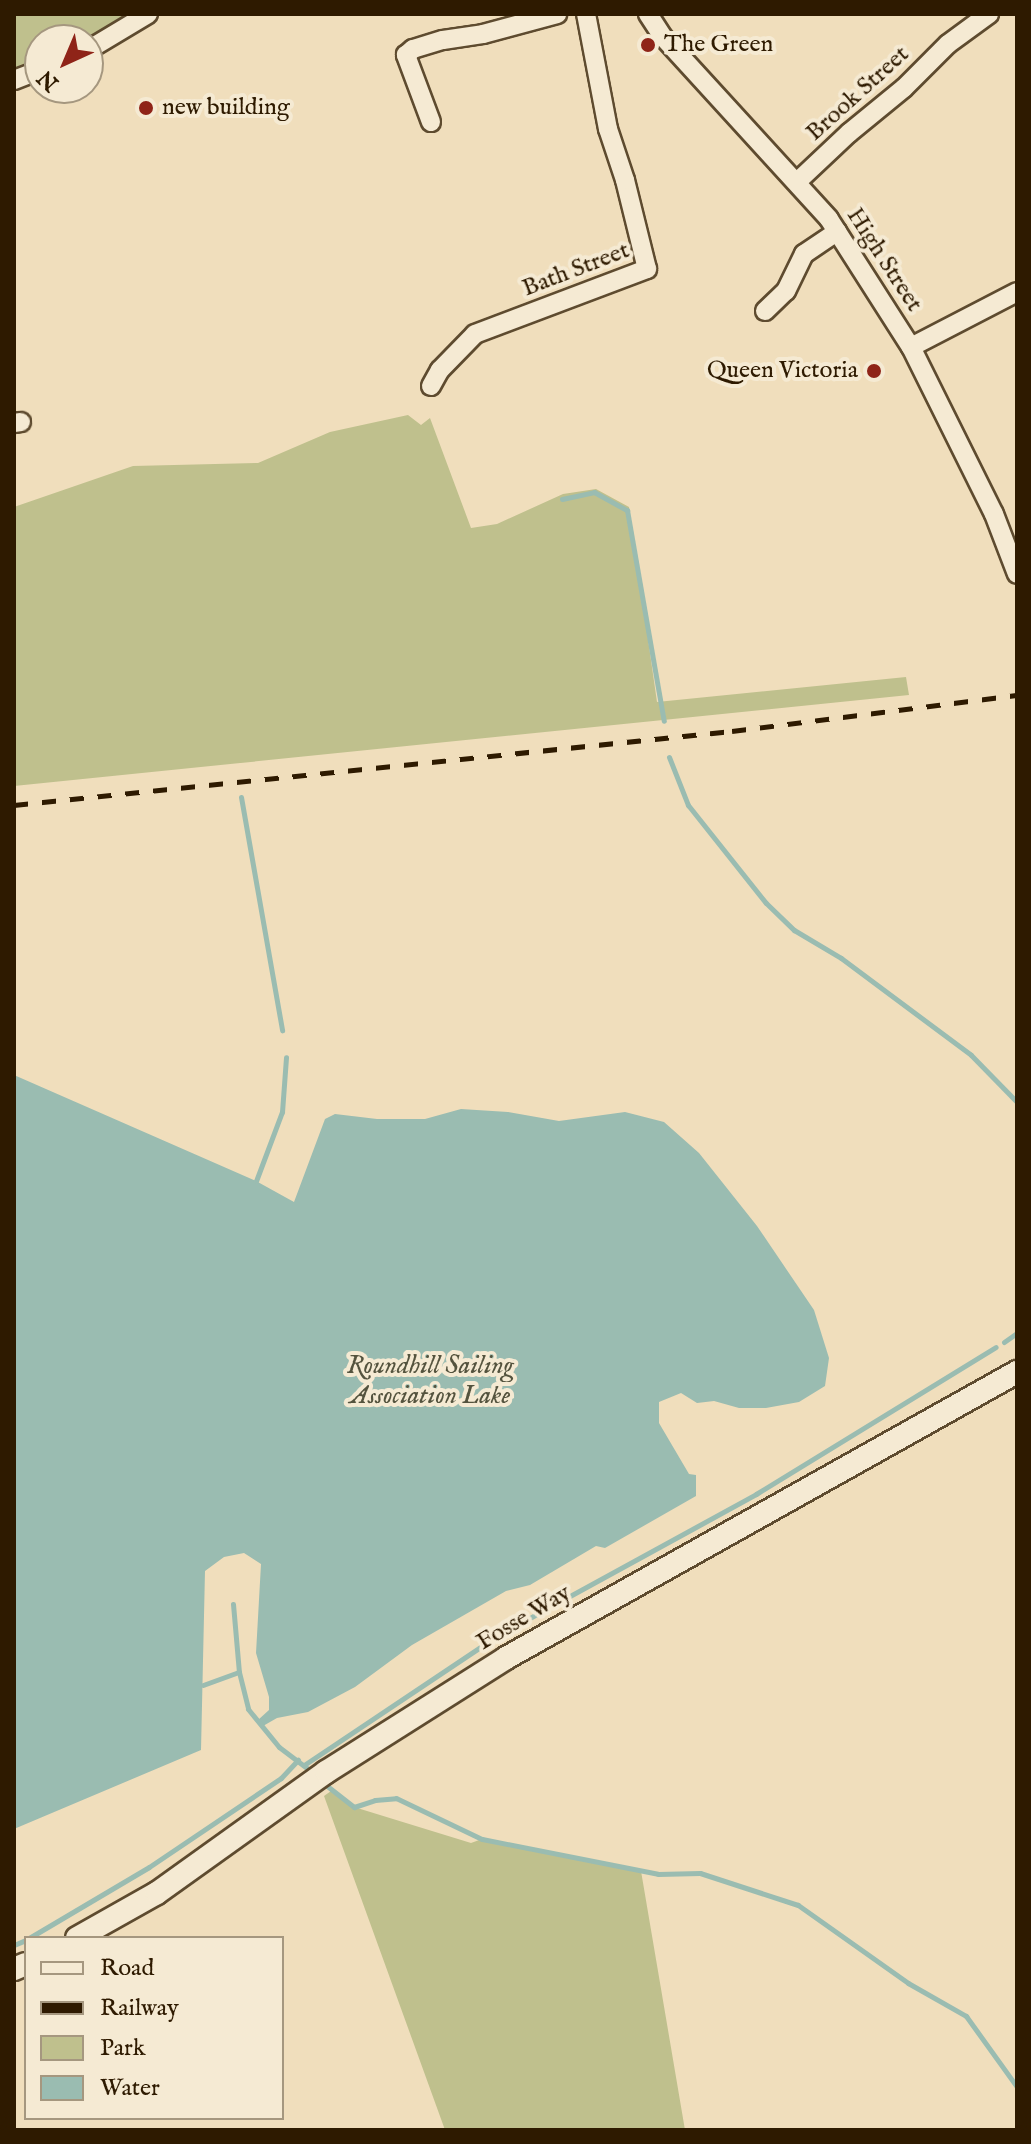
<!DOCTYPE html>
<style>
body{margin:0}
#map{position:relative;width:1031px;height:2144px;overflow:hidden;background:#f0debc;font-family:"IM FELL English",serif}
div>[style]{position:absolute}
.green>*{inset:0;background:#bfc08d}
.water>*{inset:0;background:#9abcb1}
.stream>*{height:5px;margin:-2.5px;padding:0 2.5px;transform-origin:2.5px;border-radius:2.5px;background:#9abcb1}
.roads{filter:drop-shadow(2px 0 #5e4b2f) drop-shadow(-2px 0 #5e4b2f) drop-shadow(0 2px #5e4b2f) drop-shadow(0 -2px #5e4b2f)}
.minor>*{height:18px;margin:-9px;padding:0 9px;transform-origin:9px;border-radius:9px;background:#f5ead3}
.tertiary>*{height:22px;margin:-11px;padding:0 11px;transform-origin:11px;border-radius:11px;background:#f5ead3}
.rail>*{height:5px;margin-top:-2.5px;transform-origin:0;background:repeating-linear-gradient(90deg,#2e1a00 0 14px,transparent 0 28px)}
.dots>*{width:22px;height:22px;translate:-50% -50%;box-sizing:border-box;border:4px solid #f5ead3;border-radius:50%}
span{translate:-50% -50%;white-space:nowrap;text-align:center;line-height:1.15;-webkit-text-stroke:8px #f5ead3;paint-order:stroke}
.poi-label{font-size:24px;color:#2e1a00}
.left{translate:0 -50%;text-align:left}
.right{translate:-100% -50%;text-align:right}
.street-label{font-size:24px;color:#2e1a00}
.water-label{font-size:26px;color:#54533e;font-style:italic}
.frame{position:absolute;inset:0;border:16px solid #2e1a00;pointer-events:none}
.legend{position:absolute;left:24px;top:1936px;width:260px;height:184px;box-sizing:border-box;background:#f5ead3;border:2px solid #a5977f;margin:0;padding:10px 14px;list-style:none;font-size:24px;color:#2e1a00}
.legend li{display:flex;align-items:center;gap:16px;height:40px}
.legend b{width:40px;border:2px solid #a5977f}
.north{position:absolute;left:24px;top:24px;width:80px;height:80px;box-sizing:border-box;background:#f5ead3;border:2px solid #a5977f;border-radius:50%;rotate:224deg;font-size:22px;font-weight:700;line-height:32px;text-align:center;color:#2e1a00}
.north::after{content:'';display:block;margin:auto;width:28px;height:36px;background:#8f2418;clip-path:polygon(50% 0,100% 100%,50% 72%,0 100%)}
</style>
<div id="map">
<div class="green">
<i style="clip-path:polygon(14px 14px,127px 14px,121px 23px,88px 40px,40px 40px,40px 62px,14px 73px)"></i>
<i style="clip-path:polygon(408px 415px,421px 425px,430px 418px,471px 528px,497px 524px,563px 494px,596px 489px,629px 507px,657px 702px,906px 677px,909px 695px,14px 786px,14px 507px,133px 466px,258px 463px,330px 432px)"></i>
<i style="clip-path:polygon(331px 1791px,354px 1807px,471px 1843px,482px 1839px,641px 1871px,685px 2130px,445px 2130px,324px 1796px)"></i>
</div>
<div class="water">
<i style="clip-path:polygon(14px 1075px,256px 1181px,294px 1202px,325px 1119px,335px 1114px,377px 1119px,425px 1119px,461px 1109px,508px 1112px,559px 1121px,625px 1112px,664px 1122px,699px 1153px,757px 1226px,814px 1310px,829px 1358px,825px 1386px,799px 1402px,766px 1408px,739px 1408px,714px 1401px,697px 1403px,681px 1393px,659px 1402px,659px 1423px,689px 1474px,696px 1475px,696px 1496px,605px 1548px,596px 1546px,530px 1585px,506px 1591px,412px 1645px,355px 1687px,308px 1712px,277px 1718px,263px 1726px,258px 1720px,269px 1710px,269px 1697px,256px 1653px,261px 1564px,244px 1553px,224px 1557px,205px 1571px,201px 1750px,14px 1829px)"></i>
</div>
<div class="stream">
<i style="left:562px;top:499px;width:33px;rotate:-12deg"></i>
<i style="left:594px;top:492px;width:38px;rotate:29deg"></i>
<i style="left:627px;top:510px;width:214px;rotate:80.1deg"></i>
<i style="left:669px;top:757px;width:52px;rotate:68.4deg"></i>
<i style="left:688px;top:805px;width:125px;rotate:51.5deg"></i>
<i style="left:766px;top:903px;width:39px;rotate:44deg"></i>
<i style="left:794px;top:930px;width:55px;rotate:30.8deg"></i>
<i style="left:841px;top:958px;width:162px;rotate:36.7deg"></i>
<i style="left:971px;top:1055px;width:66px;rotate:45.6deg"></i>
<i style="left:241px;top:797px;width:237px;rotate:80deg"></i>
<i style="left:256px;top:1181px;width:74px;rotate:-69.4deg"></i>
<i style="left:282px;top:1112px;width:55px;rotate:-85.8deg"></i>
<i style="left:1004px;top:1342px;width:16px;rotate:-35deg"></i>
<i style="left:233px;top:1604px;width:68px;rotate:85deg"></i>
<i style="left:239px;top:1672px;width:38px;rotate:76deg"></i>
<i style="left:248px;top:1709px;width:49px;rotate:50.8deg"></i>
<i style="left:279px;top:1747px;width:41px;rotate:37.1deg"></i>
<i style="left:203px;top:1685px;width:38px;rotate:-20deg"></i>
<i style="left:304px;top:1765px;width:230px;rotate:-33.8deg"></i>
<i style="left:495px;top:1637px;width:298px;rotate:-28.7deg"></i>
<i style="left:756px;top:1494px;width:281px;rotate:-31.5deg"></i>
<i style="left:322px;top:1782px;width:41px;rotate:38deg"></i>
<i style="left:354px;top:1807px;width:22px;rotate:-18deg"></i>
<i style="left:375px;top:1800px;width:21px;rotate:-5deg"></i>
<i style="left:396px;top:1798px;width:95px;rotate:25.5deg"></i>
<i style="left:482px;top:1839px;width:179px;rotate:11.2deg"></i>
<i style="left:658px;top:1874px;width:42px;rotate:-1.4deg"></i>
<i style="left:700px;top:1873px;width:103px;rotate:18.1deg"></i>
<i style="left:798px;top:1905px;width:135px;rotate:35.3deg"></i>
<i style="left:908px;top:1983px;width:67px;rotate:29.6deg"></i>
<i style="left:966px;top:2016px;width:87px;rotate:54.3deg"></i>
<i style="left:29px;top:1938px;width:139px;rotate:-30.6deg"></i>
<i style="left:149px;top:1867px;width:159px;rotate:-34deg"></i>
<i style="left:281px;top:1778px;width:25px;rotate:-47deg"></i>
<i style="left:14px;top:1945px;width:13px;rotate:-23deg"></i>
</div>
<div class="roads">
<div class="minor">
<i style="left:648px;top:14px;width:27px;rotate:57deg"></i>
<i style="left:663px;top:37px;width:246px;rotate:47.6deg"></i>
<i style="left:829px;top:219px;width:152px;rotate:57.4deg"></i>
<i style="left:911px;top:347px;width:186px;rotate:63.6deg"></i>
<i style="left:994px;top:514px;width:64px;rotate:69deg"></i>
<i style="left:88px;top:50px;width:70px;rotate:-31deg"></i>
<i style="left:14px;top:80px;width:28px;rotate:-21deg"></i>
<i style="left:431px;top:122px;width:72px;rotate:-110.5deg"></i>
<i style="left:406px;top:55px;width:9px;rotate:-41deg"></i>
<i style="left:413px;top:49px;width:31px;rotate:-17deg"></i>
<i style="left:443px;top:40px;width:40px;rotate:-8.5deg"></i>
<i style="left:483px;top:34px;width:77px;rotate:-15.1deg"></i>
<i style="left:798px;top:181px;width:70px;rotate:-43.3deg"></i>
<i style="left:849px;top:133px;width:71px;rotate:-39.3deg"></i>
<i style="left:904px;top:88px;width:62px;rotate:-45deg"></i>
<i style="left:948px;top:44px;width:51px;rotate:-36.2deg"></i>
<i style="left:765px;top:311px;width:29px;rotate:-44deg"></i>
<i style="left:786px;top:291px;width:41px;rotate:-64.1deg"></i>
<i style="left:804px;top:254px;width:40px;rotate:-34deg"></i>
<i style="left:911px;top:347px;width:119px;rotate:-27.4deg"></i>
<i style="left:431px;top:386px;width:18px;rotate:-61deg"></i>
<i style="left:440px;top:370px;width:50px;rotate:-45.8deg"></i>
<i style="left:475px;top:334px;width:184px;rotate:-20.7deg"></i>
<i style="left:647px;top:269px;width:92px;rotate:-103.9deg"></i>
<i style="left:625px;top:180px;width:54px;rotate:-108.4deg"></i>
<i style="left:608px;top:129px;width:117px;rotate:-100.8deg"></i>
<i style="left:14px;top:423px;width:7px;rotate:-8deg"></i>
</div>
<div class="tertiary">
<i style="left:77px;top:1938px;width:92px;rotate:-29.4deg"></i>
<i style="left:157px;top:1893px;width:208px;rotate:-35.6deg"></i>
<i style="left:326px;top:1772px;width:213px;rotate:-32.3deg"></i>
<i style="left:506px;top:1658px;width:586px;rotate:-29.24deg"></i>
<i style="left:14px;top:1969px;width:13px;rotate:-23deg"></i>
</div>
</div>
<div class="rail">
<i style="left:14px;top:805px;width:722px;rotate:-5.88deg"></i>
<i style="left:732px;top:731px;width:287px;rotate:-7.2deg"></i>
</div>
<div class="dots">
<i style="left:648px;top:45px;background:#8f2418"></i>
<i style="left:146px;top:108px;background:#8f2418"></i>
<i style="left:874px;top:371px;background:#8f2418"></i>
</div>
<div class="poi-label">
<span class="left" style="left:664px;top:45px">The Green</span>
<span class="left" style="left:162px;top:108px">new building</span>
<span class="right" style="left:858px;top:371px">Queen Victoria</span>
</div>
<div class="street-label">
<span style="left:858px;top:94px;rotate:-42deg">Brook Street</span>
<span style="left:884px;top:260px;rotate:57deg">High Street</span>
<span style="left:576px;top:270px;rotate:-21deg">Bath Street</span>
<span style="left:524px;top:1618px;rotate:-31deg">Fosse Way</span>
</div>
<div class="water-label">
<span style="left:430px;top:1381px">Roundhill Sailing<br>Association Lake</span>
</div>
<div class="frame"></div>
<ul class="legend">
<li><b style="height:10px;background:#f5ead3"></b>Road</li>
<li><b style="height:10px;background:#2e1a00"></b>Railway</li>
<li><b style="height:22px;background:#bfc08d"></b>Park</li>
<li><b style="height:22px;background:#9abcb1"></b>Water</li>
</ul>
<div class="north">N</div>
</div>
